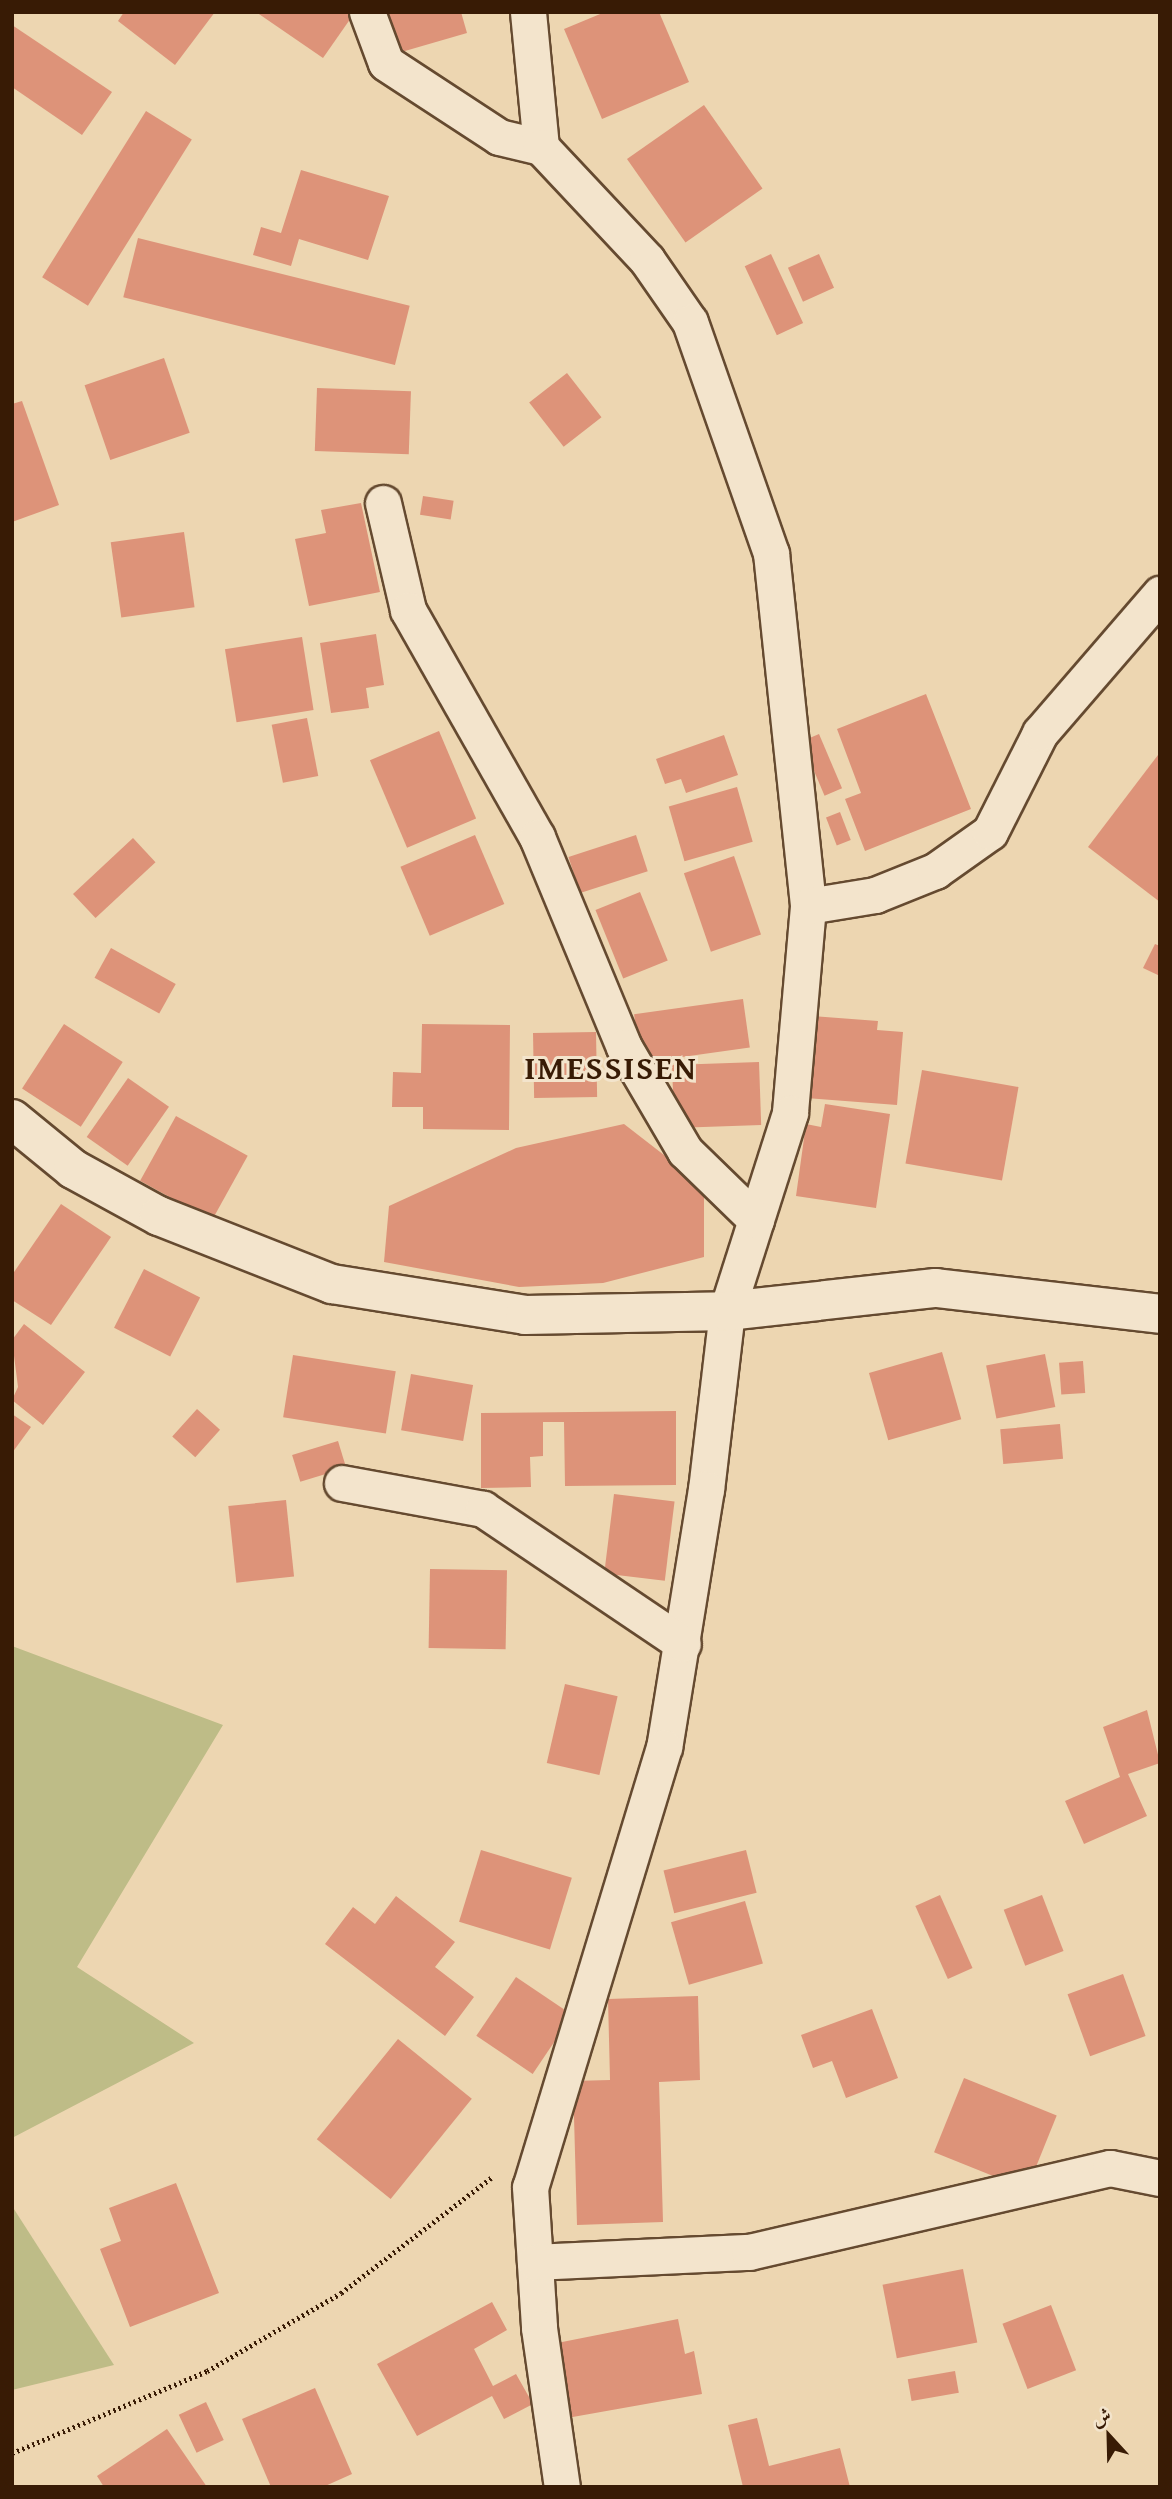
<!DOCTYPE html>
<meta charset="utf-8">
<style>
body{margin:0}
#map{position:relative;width:1172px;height:2499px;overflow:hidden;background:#edd6b1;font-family:"Gentium Book Plus",Amiri,serif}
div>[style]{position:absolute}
.green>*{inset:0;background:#bebc87}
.building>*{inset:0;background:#dd9379;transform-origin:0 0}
.path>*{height:4.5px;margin-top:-2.25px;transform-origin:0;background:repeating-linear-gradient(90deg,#381b05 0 2px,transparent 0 5.5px)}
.roads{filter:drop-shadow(2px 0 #654a30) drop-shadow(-2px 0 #654a30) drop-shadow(0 2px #654a30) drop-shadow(0 -2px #654a30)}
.street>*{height:35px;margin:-17.5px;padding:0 17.5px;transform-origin:17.5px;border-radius:17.5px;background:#f3e4cc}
.secondary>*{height:38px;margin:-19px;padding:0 19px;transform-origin:19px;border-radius:19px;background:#f3e4cc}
span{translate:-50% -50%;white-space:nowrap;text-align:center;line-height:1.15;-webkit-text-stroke:6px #f3e4cc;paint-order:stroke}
.district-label{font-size:32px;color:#381b05;font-weight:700;letter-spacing:2px}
.frame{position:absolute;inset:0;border:14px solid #381b05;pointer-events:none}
.north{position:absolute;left:1074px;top:2401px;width:70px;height:70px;-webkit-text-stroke:5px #f3e4cc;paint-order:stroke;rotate:338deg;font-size:19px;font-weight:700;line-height:28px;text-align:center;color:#381b05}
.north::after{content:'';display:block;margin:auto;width:24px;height:32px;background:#381b05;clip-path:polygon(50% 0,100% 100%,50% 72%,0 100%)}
</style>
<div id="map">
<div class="green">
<i style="clip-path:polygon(12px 1646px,223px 1725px,77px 1967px,194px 2043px,12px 2138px)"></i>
<i style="clip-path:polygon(12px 2206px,114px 2365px,12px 2390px)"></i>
</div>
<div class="building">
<i style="clip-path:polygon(124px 12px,215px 12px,175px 65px,118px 21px)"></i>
<i style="clip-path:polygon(256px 12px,348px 12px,353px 15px,323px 58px)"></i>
<i style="clip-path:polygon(387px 12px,461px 12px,467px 33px,398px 53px)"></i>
<i style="clip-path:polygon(605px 12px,659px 12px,689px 82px,602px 119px,564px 29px)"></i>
<i style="clip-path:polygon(12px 25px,112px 92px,82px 135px,12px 87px)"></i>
<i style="left:704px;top:105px;width:102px;height:94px;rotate:55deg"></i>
<i style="left:146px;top:111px;width:54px;height:196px;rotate:32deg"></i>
<i style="clip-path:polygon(301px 170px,389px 196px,368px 260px,299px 239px,291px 266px,253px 255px,261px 227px,281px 233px)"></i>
<i style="left:138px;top:238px;width:280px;height:61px;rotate:14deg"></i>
<i style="left:771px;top:254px;width:76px;height:29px;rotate:65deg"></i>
<i style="left:819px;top:254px;width:37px;height:34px;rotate:66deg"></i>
<i style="left:164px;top:358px;width:79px;height:84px;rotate:71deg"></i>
<i style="left:567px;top:373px;width:56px;height:48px;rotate:52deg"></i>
<i style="left:317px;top:388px;width:94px;height:63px;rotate:2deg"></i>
<i style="clip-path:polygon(22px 401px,59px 505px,12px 522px,12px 404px)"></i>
<i style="left:423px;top:496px;width:31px;height:19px;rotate:9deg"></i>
<i style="clip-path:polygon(361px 503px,380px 592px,309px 606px,295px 539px,326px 533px,321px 510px)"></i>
<i style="left:184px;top:532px;width:76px;height:74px;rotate:82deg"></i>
<i style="clip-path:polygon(376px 634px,384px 685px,366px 688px,369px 708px,331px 713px,320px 643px)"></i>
<i style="left:302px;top:637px;width:74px;height:78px;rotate:81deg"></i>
<i style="clip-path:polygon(926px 694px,971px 809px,865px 851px,845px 799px,861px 793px,837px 729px)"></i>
<i style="left:307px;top:718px;width:59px;height:36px;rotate:79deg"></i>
<i style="left:439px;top:731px;width:95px;height:75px;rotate:67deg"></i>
<i style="left:819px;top:734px;width:59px;height:19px;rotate:67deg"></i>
<i style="clip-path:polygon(724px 735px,738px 775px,686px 793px,681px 779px,665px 784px,656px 759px)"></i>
<i style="clip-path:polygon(1158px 755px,1160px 756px,1160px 902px,1088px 847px)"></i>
<i style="left:737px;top:787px;width:57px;height:71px;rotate:74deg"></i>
<i style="left:840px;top:812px;width:30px;height:15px;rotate:69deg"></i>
<i style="left:475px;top:835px;width:75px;height:81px;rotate:67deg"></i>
<i style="left:636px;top:835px;width:38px;height:71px;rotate:72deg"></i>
<i style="left:133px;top:838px;width:33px;height:82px;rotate:47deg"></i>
<i style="left:734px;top:856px;width:83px;height:53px;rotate:71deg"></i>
<i style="left:640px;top:892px;width:74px;height:48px;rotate:68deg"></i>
<i style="clip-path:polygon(1155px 944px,1160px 946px,1160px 976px,1143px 968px)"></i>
<i style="left:111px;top:948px;width:74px;height:34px;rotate:29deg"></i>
<i style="left:743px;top:999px;width:49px;height:110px;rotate:82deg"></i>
<i style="clip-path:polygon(812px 1016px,878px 1021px,877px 1030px,903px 1032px,897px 1105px,806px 1098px)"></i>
<i style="left:64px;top:1024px;width:70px;height:77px;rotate:33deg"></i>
<i style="clip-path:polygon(422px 1024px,510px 1025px,509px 1130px,423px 1129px,423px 1107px,392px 1107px,393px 1072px,421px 1073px)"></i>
<i style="left:596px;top:1032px;width:65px;height:63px;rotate:89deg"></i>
<i style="left:759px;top:1062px;width:63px;height:87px;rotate:88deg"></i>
<i style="left:922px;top:1070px;width:98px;height:95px;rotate:10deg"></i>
<i style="left:128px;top:1078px;width:50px;height:72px;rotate:35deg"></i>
<i style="clip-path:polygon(825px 1104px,890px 1114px,876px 1208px,796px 1196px,806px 1124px,821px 1127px)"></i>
<i style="left:176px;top:1116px;width:82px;height:74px;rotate:29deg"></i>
<i style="clip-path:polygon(624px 1124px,704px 1186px,704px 1257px,603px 1283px,519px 1287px,384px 1262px,389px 1206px,516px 1148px)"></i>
<i style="clip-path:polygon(61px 1204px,111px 1237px,51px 1325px,12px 1300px,12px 1275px)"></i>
<i style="left:144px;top:1269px;width:63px;height:66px;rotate:27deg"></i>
<i style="clip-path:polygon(24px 1324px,85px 1372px,43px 1425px,12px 1400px,18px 1387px,12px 1340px)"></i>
<i style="left:942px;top:1352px;width:70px;height:76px;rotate:74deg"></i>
<i style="left:1045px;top:1354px;width:54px;height:60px;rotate:79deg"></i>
<i style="left:293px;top:1355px;width:104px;height:63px;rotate:9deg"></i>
<i style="left:1083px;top:1361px;width:32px;height:24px;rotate:86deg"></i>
<i style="left:411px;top:1374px;width:63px;height:57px;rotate:10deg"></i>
<i style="left:197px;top:1409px;width:31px;height:37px;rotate:42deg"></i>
<i style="clip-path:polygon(676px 1411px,676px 1485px,565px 1486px,564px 1422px,543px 1422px,543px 1456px,530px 1457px,531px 1487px,481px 1488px,481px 1413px)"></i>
<i style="clip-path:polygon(12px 1414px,31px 1427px,12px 1453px)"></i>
<i style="left:1060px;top:1424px;width:35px;height:60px;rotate:85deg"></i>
<i style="left:338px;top:1441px;width:28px;height:48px;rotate:73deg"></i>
<i style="left:614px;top:1494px;width:61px;height:80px;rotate:7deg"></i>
<i style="left:286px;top:1500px;width:77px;height:58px;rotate:84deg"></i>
<i style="left:430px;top:1569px;width:77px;height:79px;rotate:1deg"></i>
<i style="left:565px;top:1684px;width:54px;height:81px;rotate:13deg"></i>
<i style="clip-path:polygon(1147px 1710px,1160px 1763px,1128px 1774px,1147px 1816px,1084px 1844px,1065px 1801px,1120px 1777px,1103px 1727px)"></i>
<i style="left:481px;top:1850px;width:95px;height:75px;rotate:17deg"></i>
<i style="left:746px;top:1850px;width:44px;height:85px;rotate:76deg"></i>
<i style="left:940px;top:1895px;width:80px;height:27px;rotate:66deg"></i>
<i style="left:1042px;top:1895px;width:60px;height:41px;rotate:69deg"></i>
<i style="clip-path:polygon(396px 1896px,455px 1942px,435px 1967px,474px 1997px,445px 2036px,325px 1944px,353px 1907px,375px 1924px)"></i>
<i style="left:745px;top:1901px;width:65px;height:77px;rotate:74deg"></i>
<i style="left:1123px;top:1974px;width:66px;height:59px;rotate:70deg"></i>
<i style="left:516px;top:1977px;width:68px;height:71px;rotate:34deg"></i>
<i style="clip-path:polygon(698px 1996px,700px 2080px,659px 2082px,663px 2222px,577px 2225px,573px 2081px,610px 2080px,608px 1999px)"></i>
<i style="clip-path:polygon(872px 2009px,898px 2078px,846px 2098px,832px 2061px,813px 2068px,801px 2035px)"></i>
<i style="left:398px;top:2039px;width:95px;height:129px;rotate:39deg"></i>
<i style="left:964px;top:2078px;width:100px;height:80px;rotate:22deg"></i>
<i style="clip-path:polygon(176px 2183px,219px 2293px,130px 2327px,100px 2249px,121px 2241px,109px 2208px)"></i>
<i style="left:963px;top:2269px;width:75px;height:82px;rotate:79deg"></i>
<i style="clip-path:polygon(492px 2302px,507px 2330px,474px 2349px,493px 2386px,516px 2374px,533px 2404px,504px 2419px,492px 2396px,417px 2436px,377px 2364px)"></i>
<i style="left:1051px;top:2305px;width:70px;height:52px;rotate:69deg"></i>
<i style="clip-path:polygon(678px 2319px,685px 2354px,694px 2351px,702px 2394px,567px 2418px,552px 2344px)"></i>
<i style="left:955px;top:2371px;width:22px;height:48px;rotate:80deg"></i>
<i style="clip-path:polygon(315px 2388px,352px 2474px,323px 2487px,271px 2487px,242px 2419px)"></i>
<i style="left:206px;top:2402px;width:42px;height:30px;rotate:65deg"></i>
<i style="clip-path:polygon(757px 2418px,769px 2466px,840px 2448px,850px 2487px,743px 2487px,728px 2425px)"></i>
<i style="clip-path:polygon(167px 2429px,207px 2487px,104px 2487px,97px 2476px)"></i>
</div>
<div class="path">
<i style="left:12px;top:2453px;width:212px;rotate:-22.8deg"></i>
<i style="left:207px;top:2371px;width:155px;rotate:-30.2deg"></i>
<i style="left:341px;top:2293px;width:190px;rotate:-37.5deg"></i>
</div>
<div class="roads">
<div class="street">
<i style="left:367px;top:12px;width:54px;rotate:69.6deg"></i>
<i style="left:386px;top:63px;width:135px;rotate:33.2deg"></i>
<i style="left:499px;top:137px;width:43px;rotate:13.4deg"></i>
<i style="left:528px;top:12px;width:136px;rotate:84.5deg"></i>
<i style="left:541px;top:147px;width:155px;rotate:46.8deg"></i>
<i style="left:647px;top:260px;width:75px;rotate:55.3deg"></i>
<i style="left:690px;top:322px;width:245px;rotate:70.7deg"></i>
<i style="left:771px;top:553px;width:355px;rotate:84deg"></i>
<i style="left:808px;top:906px;width:208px;rotate:95deg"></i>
<i style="left:790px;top:1113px;width:208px;rotate:107.7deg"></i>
<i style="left:727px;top:1311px;width:179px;rotate:96.7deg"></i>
<i style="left:706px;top:1489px;width:261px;rotate:99.2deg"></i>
<i style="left:664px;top:1747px;width:460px;rotate:106.9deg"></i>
<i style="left:530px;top:2187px;width:141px;rotate:86.3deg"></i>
<i style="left:539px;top:2328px;width:161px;rotate:81.8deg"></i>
<i style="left:383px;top:503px;width:110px;rotate:76.8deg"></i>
<i style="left:408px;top:610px;width:261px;rotate:60.4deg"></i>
<i style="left:537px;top:837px;width:227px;rotate:67.5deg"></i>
<i style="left:624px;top:1047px;width:121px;rotate:59.6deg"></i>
<i style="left:685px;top:1151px;width:99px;rotate:44.2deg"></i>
<i style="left:808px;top:906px;width:68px;rotate:-9.3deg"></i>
<i style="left:875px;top:895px;width:65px;rotate:-21.8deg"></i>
<i style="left:935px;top:871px;width:67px;rotate:-35.3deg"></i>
<i style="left:990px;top:832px;width:111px;rotate:-63.2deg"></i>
<i style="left:1040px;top:733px;width:184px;rotate:-49.2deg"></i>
<i style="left:342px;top:1483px;width:143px;rotate:10.4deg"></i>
<i style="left:483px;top:1509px;width:241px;rotate:34deg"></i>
<i style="left:535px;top:2262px;width:214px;rotate:-2.7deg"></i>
<i style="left:749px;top:2252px;width:371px;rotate:-13.1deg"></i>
<i style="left:1110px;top:2168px;width:51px;rotate:11.3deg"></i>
</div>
<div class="secondary">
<i style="left:12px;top:1119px;width:79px;rotate:39.3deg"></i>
<i style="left:73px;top:1169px;width:98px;rotate:28.7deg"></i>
<i style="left:159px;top:1216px;width:186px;rotate:21.5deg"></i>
<i style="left:332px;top:1284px;width:195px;rotate:9.1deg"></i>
<i style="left:525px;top:1315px;width:202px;rotate:-1.1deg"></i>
<i style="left:727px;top:1311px;width:210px;rotate:-6.3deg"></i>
<i style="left:936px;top:1288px;width:226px;rotate:6.6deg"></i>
</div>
</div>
<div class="district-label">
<span style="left:611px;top:1068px">IMESSISEN</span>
</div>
<div class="frame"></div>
<div class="north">ش</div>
</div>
